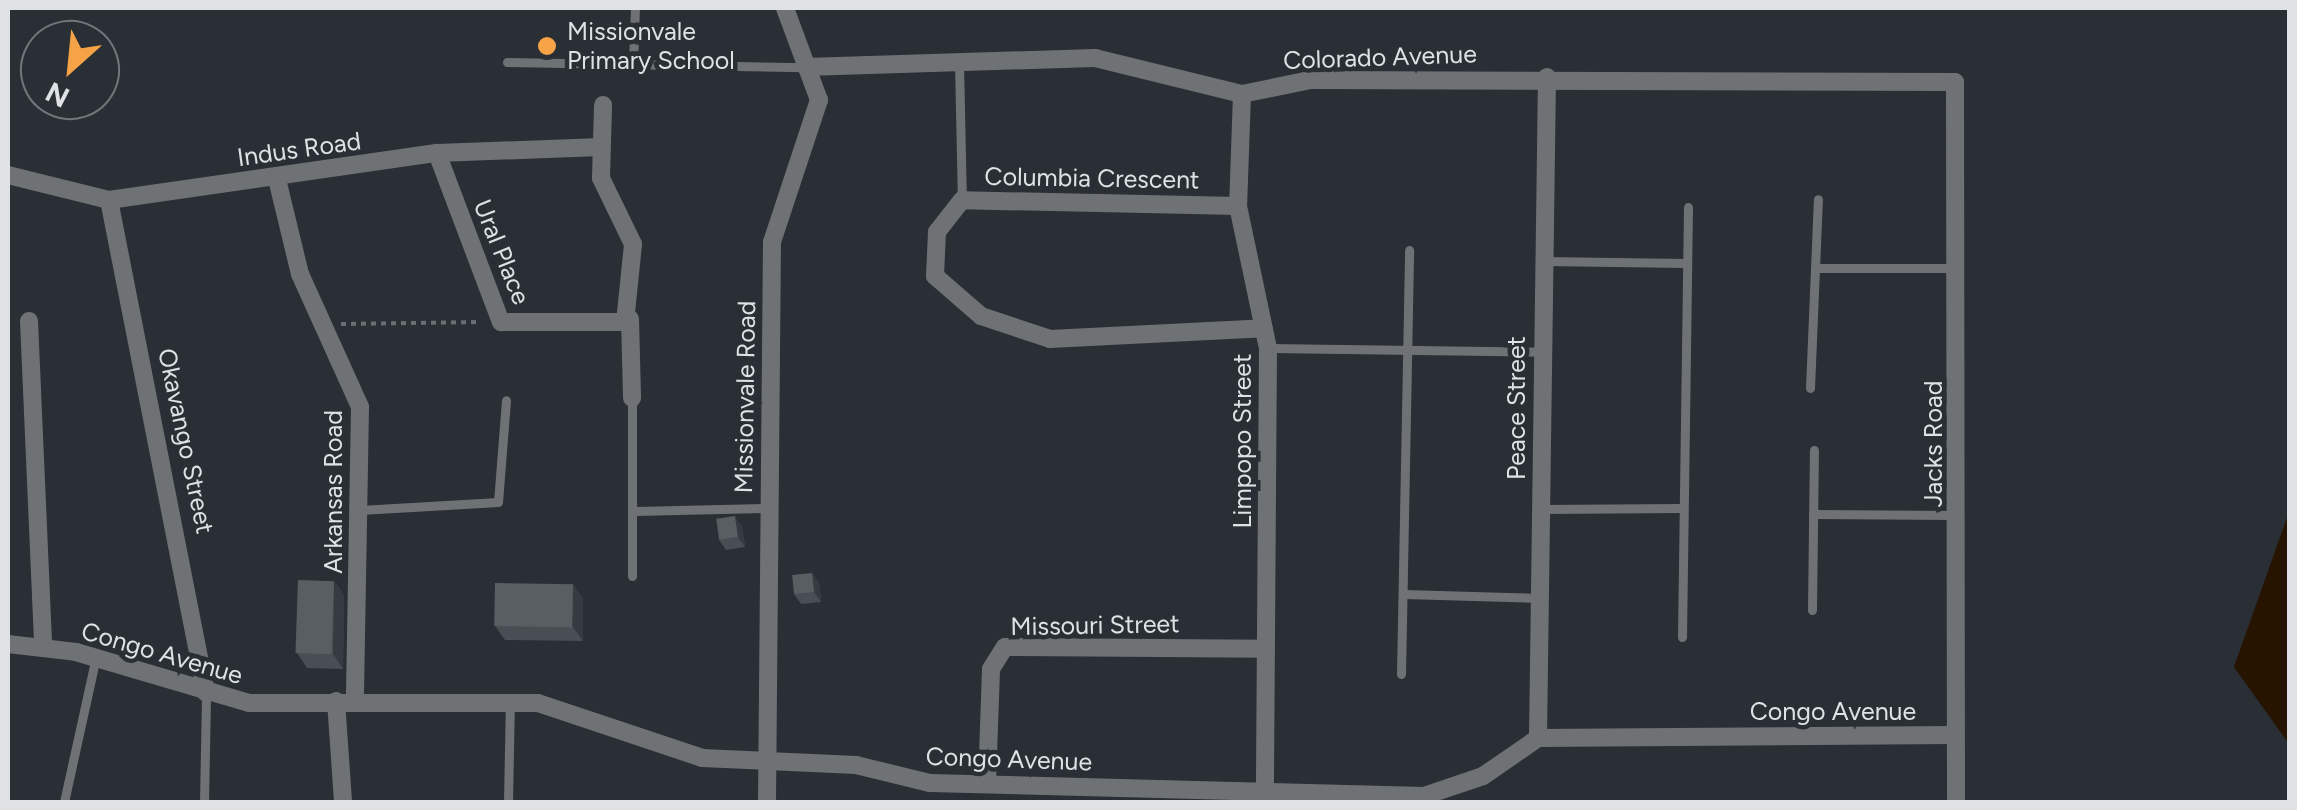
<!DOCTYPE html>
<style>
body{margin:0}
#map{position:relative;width:2297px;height:810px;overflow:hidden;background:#292f34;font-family:Figtree,sans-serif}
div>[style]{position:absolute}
.water>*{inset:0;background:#261300}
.path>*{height:4px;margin-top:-2px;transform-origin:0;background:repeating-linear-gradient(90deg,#6b6f74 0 5px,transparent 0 10px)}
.service>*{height:9px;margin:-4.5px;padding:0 4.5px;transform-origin:4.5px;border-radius:4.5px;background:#6f7275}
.minor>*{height:18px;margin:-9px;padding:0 9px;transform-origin:9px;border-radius:9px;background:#6f7275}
.wall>*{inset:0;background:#484e53}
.shaded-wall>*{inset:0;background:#353b40}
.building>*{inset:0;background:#595e63;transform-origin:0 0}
.dots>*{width:28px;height:28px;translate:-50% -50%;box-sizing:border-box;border:5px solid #292f34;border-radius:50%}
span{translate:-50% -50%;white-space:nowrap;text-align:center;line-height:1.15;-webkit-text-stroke:9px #292f34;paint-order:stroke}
.poi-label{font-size:25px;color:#dfe2e5}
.left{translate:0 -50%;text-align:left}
.street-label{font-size:25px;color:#dfe2e5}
.frame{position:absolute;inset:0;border:10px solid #dfe2e5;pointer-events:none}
.north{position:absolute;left:20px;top:20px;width:100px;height:100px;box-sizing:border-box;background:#292f34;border:2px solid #72777b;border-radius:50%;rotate:207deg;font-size:28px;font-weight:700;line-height:40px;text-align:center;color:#dfe2e5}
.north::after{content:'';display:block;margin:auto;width:35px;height:45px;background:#f5a346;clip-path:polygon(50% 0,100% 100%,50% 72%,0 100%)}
</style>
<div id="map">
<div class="water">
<i style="clip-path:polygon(2289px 512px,2289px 744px,2234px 667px)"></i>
</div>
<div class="path">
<i style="left:341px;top:324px;width:140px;rotate:-0.8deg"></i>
</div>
<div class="service">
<i style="left:507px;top:62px;width:299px;rotate:1deg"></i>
<i style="left:959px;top:62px;width:138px;rotate:88.8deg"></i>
<i style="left:633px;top:64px;width:56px;rotate:-88deg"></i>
<i style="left:1543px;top:261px;width:143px;rotate:0.8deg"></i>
<i style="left:1817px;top:268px;width:139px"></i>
<i style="left:1269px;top:348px;width:272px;rotate:0.8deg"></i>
<i style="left:1810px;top:388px;width:189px;rotate:-87.6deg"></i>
<i style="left:1541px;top:509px;width:142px;rotate:-0.4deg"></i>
<i style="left:360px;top:510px;width:138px;rotate:-3.3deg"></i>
<i style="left:498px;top:502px;width:102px;rotate:-85.5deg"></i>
<i style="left:635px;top:511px;width:133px;rotate:-1.3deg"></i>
<i style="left:1813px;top:514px;width:142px;rotate:0.4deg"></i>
<i style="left:632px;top:576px;width:178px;rotate:-90deg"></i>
<i style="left:1404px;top:594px;width:135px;rotate:1.7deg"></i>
<i style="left:1812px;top:610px;width:160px;rotate:-89.3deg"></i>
<i style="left:1682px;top:637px;width:430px;rotate:-89.2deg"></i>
<i style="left:1401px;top:674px;width:424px;rotate:-88.9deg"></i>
<i style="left:64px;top:802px;width:148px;rotate:-77.6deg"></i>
<i style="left:204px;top:802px;width:109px;rotate:-88.9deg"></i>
<i style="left:508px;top:802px;width:100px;rotate:-88.9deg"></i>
</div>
<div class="minor">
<i style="left:806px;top:67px;width:289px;rotate:-1.8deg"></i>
<i style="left:1095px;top:58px;width:151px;rotate:13.8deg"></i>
<i style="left:1242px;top:94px;width:69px;rotate:-11.6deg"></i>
<i style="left:1310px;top:80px;width:645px;rotate:0.18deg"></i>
<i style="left:1955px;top:82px;width:720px;rotate:89.92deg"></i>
<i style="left:1242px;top:94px;width:112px;rotate:92deg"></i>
<i style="left:1238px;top:206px;width:145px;rotate:78.1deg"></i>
<i style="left:1268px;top:348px;width:442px;rotate:90.4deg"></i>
<i style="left:437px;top:153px;width:181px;rotate:69.3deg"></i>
<i style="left:501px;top:322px;width:124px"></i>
<i style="left:625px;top:322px;width:78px;rotate:-84.1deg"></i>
<i style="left:633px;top:244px;width:73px;rotate:-115.9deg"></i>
<i style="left:601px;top:178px;width:73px;rotate:-88.4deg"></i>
<i style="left:8px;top:175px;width:104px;rotate:13.9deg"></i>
<i style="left:109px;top:200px;width:331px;rotate:-8.2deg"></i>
<i style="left:437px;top:153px;width:164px;rotate:-2.1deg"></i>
<i style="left:277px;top:179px;width:98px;rotate:76.4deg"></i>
<i style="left:300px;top:274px;width:146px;rotate:65.7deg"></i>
<i style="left:360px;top:407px;width:294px;rotate:91deg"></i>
<i style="left:109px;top:200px;width:502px;rotate:78.87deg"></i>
<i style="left:1238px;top:206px;width:276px;rotate:-178.8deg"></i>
<i style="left:962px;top:200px;width:41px;rotate:128deg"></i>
<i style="left:937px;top:232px;width:44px;rotate:92.6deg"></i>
<i style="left:935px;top:276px;width:61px;rotate:41deg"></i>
<i style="left:981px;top:316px;width:73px;rotate:18.4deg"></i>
<i style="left:1050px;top:339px;width:214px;rotate:-2.9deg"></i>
<i style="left:630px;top:319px;width:79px;rotate:88.5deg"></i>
<i style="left:29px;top:321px;width:327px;rotate:87.5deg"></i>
<i style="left:8px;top:644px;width:68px;rotate:6.7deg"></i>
<i style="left:76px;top:652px;width:180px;rotate:16.4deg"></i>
<i style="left:249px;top:703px;width:289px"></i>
<i style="left:538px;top:703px;width:173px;rotate:18.5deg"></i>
<i style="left:702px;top:758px;width:154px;rotate:2.6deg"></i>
<i style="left:856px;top:765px;width:76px;rotate:13.7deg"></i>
<i style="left:930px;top:783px;width:494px;rotate:1.5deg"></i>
<i style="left:1424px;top:796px;width:62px;rotate:-18.7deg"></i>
<i style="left:1483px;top:776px;width:67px;rotate:-34.6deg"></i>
<i style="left:1538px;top:738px;width:417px;rotate:-0.4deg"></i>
<i style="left:336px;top:701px;width:101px;rotate:86deg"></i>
<i style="left:1538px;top:738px;width:661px;rotate:-89.22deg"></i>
<i style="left:987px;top:784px;width:115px;rotate:-88deg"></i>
<i style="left:991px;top:669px;width:26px;rotate:-58deg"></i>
<i style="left:1005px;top:647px;width:261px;rotate:0.4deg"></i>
<i style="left:767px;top:802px;width:560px;rotate:-89.49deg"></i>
<i style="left:772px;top:242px;width:150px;rotate:-71.7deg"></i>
<i style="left:819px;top:100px;width:98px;rotate:-110.3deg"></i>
</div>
<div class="wall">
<i style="clip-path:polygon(742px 526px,745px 547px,726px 550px,719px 540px)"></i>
<i style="clip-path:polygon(812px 573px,819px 583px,821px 602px,801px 604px,794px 594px)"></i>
<i style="clip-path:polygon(334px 581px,344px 595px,343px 669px,307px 668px,297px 653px)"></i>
<i style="clip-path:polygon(573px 584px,583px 599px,583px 641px,505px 640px,495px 626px)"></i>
</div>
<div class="shaded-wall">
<i style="clip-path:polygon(735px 516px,742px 526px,745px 547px,738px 537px)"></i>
<i style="clip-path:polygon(812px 573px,819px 583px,821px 602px,814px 592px)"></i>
<i style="clip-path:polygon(334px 581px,344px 595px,343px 669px,333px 654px)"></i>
<i style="clip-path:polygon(573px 584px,583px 599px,583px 641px,572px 626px)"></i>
</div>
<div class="building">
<i style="left:735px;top:516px;width:21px;height:19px;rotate:82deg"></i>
<i style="left:812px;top:573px;width:19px;height:20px;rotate:84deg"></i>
<i style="left:298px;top:580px;width:36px;height:73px;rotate:2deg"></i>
<i style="left:495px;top:583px;width:78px;height:43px;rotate:1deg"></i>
</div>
<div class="dots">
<i style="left:547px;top:46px;background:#f5a346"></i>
</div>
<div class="poi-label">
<span class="left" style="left:567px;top:46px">Missionvale<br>Primary School</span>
</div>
<div class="street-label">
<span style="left:1380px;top:57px;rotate:-2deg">Colorado Avenue</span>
<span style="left:299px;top:149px;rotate:-8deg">Indus Road</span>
<span style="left:1092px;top:178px;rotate:1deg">Columbia Crescent</span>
<span style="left:502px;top:252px;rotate:68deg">Ural Place</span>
<span style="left:745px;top:397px;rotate:-89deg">Missionvale Road</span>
<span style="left:1516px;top:408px;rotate:-90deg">Peace Street</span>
<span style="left:186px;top:441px;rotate:78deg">Okavango Street</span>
<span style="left:1242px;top:441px;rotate:-90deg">Limpopo Street</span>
<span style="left:1933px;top:444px;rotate:-90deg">Jacks Road</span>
<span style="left:333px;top:492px;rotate:-90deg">Arkansas Road</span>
<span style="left:1095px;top:625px;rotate:-1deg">Missouri Street</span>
<span style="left:162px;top:653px;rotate:16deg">Congo Avenue</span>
<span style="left:1833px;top:711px">Congo Avenue</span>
<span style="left:1009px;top:759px;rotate:2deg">Congo Avenue</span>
</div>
<div class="frame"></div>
<div class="north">N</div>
</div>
